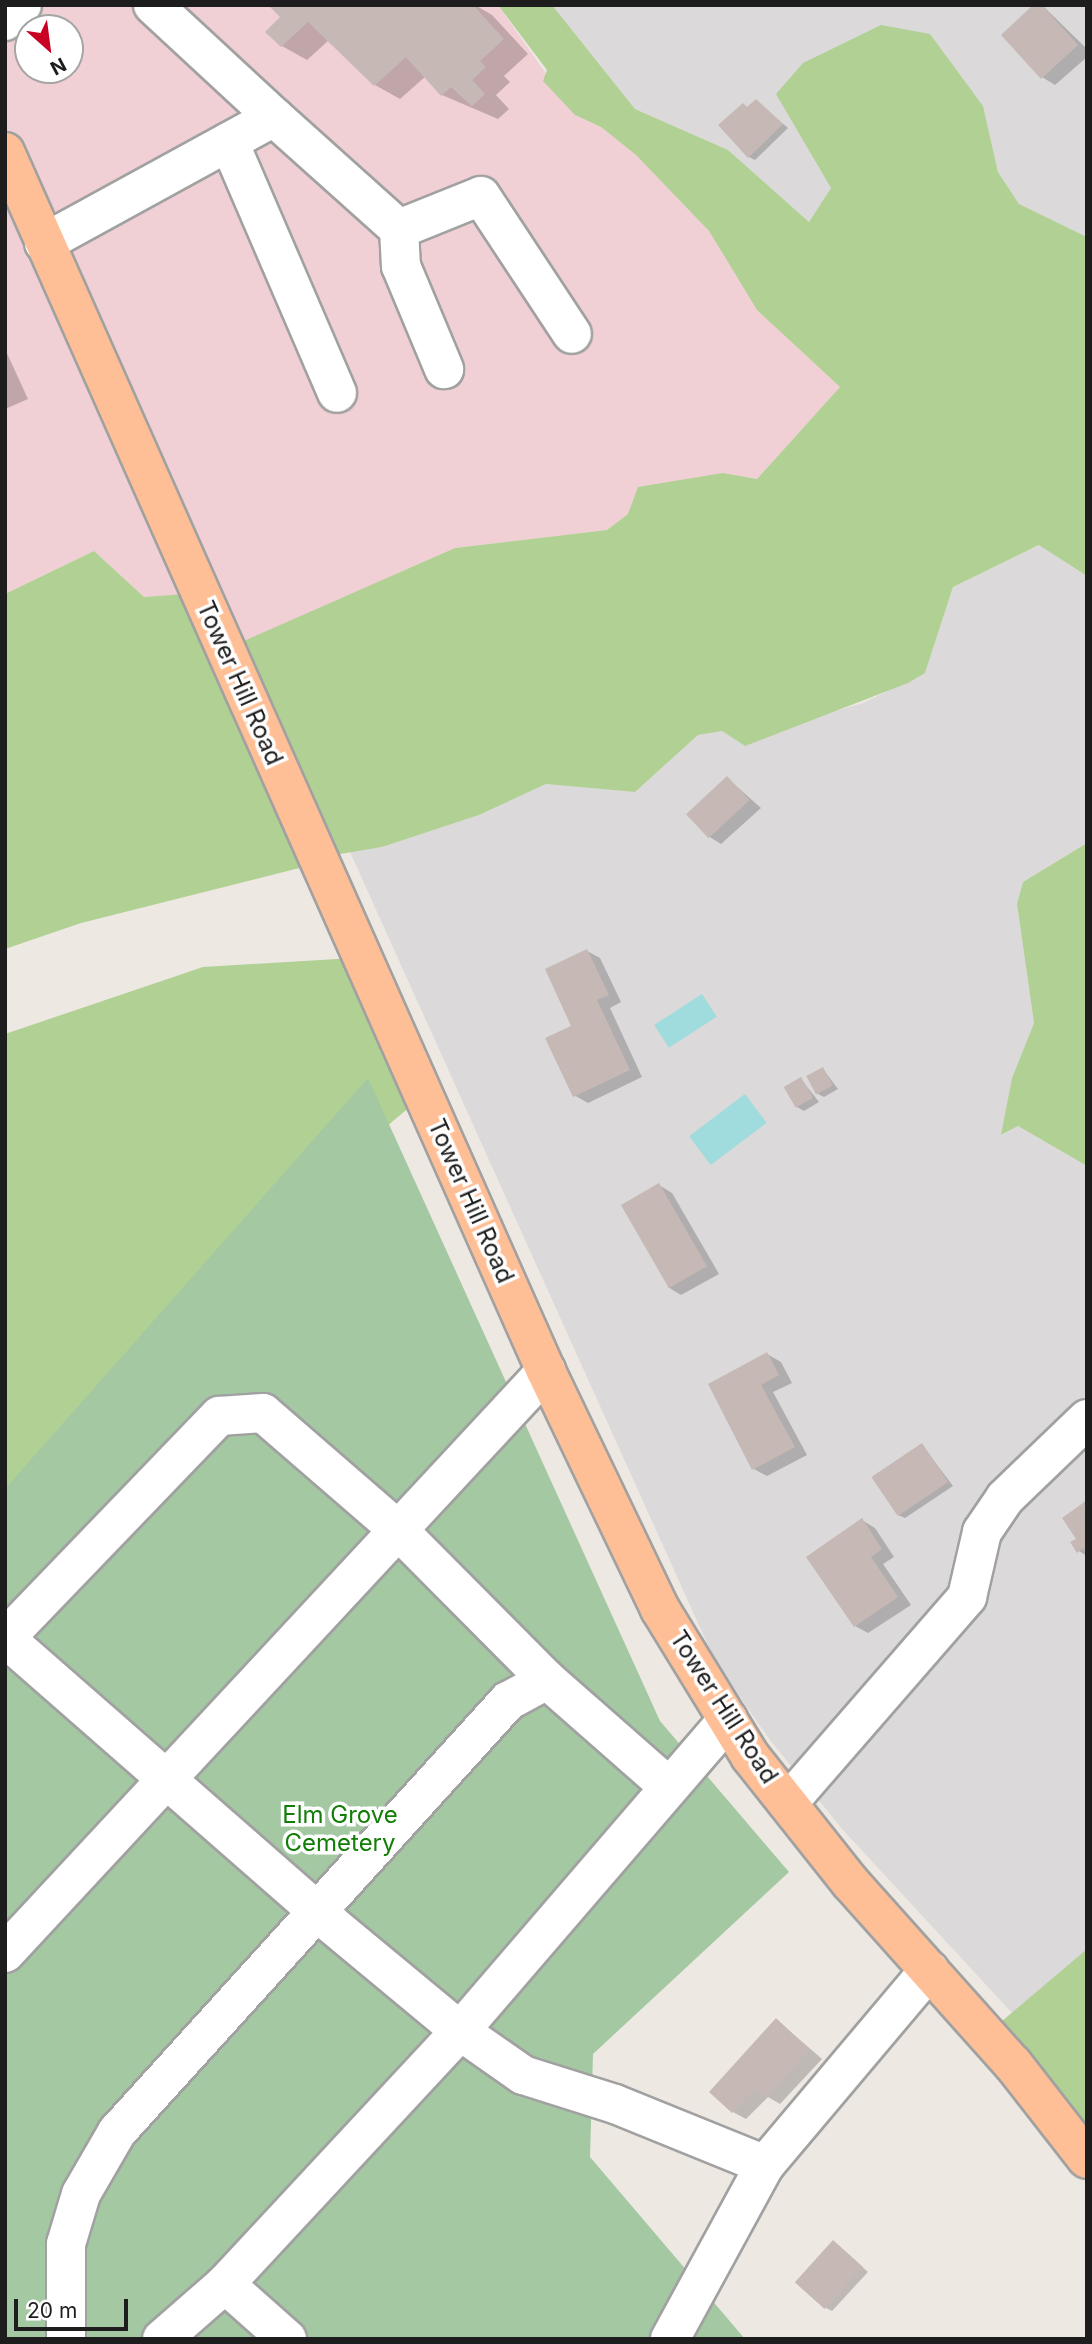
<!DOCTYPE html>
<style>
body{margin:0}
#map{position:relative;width:1092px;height:2344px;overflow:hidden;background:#eee8e2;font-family:Inter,sans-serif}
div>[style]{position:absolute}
.residential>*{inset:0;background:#dbd9da}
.commercial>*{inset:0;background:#f0d0d4}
.forest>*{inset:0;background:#b0d094}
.cemetery>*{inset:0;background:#a3c8a2}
.water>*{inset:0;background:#a0dbde;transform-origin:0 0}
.shadow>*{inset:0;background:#0003}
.building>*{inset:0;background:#c6b9b5;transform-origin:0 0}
.roads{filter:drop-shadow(2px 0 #a1a1a1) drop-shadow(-2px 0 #a1a1a1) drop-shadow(0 2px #a1a1a1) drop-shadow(0 -2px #a1a1a1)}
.minor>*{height:38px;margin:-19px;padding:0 19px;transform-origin:19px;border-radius:19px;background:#fff}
.major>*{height:38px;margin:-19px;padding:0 19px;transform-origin:19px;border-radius:19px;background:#ffbf96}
span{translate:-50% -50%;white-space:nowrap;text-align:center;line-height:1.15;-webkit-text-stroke:7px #fff;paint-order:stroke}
.street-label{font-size:24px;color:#1d1d1d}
.park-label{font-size:24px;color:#127e07}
.frame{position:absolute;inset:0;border:7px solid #1d1d1d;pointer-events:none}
.north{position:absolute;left:14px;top:14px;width:70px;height:70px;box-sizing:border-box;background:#fff;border:2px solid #a5a5a5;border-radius:50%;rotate:152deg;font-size:19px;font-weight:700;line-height:28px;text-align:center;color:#1d1d1d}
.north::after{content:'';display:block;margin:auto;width:24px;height:32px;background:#c90024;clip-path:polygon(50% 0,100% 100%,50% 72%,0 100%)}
.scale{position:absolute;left:14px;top:2299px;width:114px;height:32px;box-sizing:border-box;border:4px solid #1d1d1d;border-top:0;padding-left:9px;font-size:21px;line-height:24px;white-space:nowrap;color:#1d1d1d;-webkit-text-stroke:5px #fff;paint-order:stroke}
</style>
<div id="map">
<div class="residential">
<i style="clip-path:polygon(552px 5px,1087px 5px,1087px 237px,1019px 204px,998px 172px,983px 106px,959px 76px,831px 188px,809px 222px,728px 150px,635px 109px)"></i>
<i style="clip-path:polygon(1040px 545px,1087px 576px,1087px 843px,1023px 882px,1017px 904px,1034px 1023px,1012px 1078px,1002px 1135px,1018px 1126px,1087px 1166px,1087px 1949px,1013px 2014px,843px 1830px,770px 1740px,716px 1663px,350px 852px,382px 847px,479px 815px,546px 784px,635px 792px,698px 735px,722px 731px,745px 746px,794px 723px,863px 703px,925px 673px,953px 587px)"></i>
</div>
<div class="commercial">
<i style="clip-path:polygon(evenodd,27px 5px,498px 5px,575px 115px,601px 127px,636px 155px,709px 231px,757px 310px,840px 387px,757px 479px,723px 473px,628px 514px,607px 530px,455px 548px,228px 649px,199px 594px,144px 597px,94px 551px,5px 594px,5px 27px,27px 5px,28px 28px,70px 28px,70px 70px,28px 70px,28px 28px)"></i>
</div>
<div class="forest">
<i style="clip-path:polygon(498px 5px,552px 5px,635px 109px,728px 150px,809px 222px,831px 188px,776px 94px,803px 63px,881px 25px,930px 34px,983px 106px,998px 172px,1019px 204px,1087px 237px,1087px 576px,1039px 545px,953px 587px,925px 673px,908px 683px,745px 746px,722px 731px,698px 735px,635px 792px,546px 784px,479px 815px,382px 847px,328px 856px,319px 863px,81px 923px,5px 949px,5px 594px,94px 551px,144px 597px,199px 593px,228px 648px,455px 548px,607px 530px,628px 514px,638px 487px,723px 473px,757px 479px,840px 387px,757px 310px,709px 231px,636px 155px,601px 127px,575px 115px,543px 81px,547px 70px)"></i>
<i style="clip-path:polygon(1087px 843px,1087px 1166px,1018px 1126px,1001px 1135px,1012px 1078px,1034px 1023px,1017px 904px,1023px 882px)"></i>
<i style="clip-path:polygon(354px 958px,425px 1094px,373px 1138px,5px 1579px,5px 1034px,203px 967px)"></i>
<i style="clip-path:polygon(1087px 1949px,1087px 2158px,988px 2033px)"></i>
</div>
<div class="cemetery">
<i style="clip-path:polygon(368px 1078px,660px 1721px,789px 1872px,593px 2054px,590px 2157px,745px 2339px,5px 2339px,5px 1489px)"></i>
</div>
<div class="water">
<i style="left:702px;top:994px;width:27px;height:57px;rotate:57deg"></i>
<i style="left:745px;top:1094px;width:36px;height:70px;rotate:53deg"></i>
</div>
<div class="shadow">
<i style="clip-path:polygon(271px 5px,475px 5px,492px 15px,528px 54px,504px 76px,510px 82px,496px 95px,509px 109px,498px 119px,442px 95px,426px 76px,400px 99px,375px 85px,329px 40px,307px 60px,282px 46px,283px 17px)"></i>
<i style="clip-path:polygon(1042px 5px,1087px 49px,1087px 57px,1055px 85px,1042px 77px)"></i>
<i style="clip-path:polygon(756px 101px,788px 128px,755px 160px,749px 157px,748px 108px)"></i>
<i style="clip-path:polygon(5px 349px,28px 399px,5px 409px)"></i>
<i style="clip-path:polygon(727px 778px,761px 808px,721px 844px,708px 836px)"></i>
<i style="clip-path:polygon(587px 951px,600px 958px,621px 1002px,610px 1008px,642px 1077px,588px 1103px,574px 1095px,573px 1027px)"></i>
<i style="clip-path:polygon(823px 1069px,838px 1089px,824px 1097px,818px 1094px)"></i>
<i style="clip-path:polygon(801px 1079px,819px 1102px,804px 1111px,797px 1107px)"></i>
<i style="clip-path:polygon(659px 1185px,672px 1193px,719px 1274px,681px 1295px,668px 1287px)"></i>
<i style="clip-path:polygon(767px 1354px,781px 1362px,792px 1383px,773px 1392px,807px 1455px,767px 1476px,754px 1469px,710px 1385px)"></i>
<i style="clip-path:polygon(922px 1445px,953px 1486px,905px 1518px,898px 1515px)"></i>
<i style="clip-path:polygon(1087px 1502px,1087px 1556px,1079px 1551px,1078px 1539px)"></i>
<i style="clip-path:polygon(862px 1520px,875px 1528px,894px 1557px,883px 1564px,911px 1605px,868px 1633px,855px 1626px)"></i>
<i style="clip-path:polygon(777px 2020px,822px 2059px,780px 2104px,768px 2097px,746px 2119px,733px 2112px)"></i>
<i style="clip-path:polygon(839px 2246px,868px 2272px,832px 2311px,826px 2308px)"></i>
</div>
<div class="building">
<i style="clip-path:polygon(268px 5px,473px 5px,504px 39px,480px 61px,486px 67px,472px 80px,485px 94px,472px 106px,451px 87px,441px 96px,406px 57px,374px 86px,308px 22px,281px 47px,265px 32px,280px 17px)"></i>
<i style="clip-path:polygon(1033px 5px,1042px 5px,1078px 45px,1041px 79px,1001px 35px)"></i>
<i style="clip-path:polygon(756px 99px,783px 124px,748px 158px,718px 125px,743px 103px,747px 107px)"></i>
<i style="left:727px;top:776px;width:33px;height:56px;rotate:47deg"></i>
<i style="clip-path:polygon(587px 949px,609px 995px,597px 1000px,630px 1070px,573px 1097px,545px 1038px,571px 1026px,545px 969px)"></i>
<i style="left:823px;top:1067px;width:21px;height:19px;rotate:62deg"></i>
<i style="left:801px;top:1077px;width:24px;height:20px;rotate:60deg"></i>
<i style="left:659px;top:1183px;width:96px;height:44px;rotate:60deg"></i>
<i style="clip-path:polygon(767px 1352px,779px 1375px,761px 1385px,795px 1447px,752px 1470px,708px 1384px)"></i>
<i style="left:922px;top:1443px;width:47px;height:61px;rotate:56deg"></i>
<i style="clip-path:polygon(1087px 1500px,1087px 1554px,1083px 1548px,1077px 1553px,1070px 1542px,1076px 1539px,1062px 1518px)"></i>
<i style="clip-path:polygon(862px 1518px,882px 1549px,871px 1557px,898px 1597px,854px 1627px,806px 1557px)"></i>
<i style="clip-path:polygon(776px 2018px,810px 2050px,765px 2098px,755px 2089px,732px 2113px,709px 2092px)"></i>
<i style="left:833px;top:2240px;width:40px;height:57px;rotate:42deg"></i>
</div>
<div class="roads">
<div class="minor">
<i style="left:153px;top:5px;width:165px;rotate:42.8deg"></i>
<i style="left:5px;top:21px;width:23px;rotate:-43deg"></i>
<i style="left:229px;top:142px;width:273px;rotate:66.7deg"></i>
<i style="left:399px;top:229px;width:37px;rotate:87deg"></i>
<i style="left:401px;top:266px;width:112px;rotate:67.3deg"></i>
<i style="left:44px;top:243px;width:262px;rotate:-28.7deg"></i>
<i style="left:274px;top:117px;width:168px;rotate:41.9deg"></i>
<i style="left:399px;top:229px;width:88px;rotate:-21.9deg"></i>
<i style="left:481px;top:196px;width:165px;rotate:56.6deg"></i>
<i style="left:669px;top:1787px;width:162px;rotate:-138.7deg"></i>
<i style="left:547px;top:1680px;width:213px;rotate:-134.8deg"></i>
<i style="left:397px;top:1529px;width:177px;rotate:-139.1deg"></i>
<i style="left:263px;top:1413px;width:44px;rotate:176.1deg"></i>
<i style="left:219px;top:1416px;width:308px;rotate:133.9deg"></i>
<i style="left:5px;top:1638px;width:432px;rotate:41.2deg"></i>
<i style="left:330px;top:1923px;width:169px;rotate:39.7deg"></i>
<i style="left:460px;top:2031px;width:77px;rotate:34.9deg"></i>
<i style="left:523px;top:2075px;width:96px;rotate:17.5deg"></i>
<i style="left:615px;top:2104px;width:162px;rotate:22.1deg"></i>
<i style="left:788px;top:1803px;width:273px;rotate:-49deg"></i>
<i style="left:967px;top:1597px;width:67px;rotate:-77deg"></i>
<i style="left:982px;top:1532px;width:41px;rotate:-55.9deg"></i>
<i style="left:1005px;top:1498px;width:114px;rotate:-43.9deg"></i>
<i style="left:5px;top:1953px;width:795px;rotate:-47.09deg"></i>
<i style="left:225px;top:2284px;width:83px;rotate:41.6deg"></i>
<i style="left:66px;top:2339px;width:95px;rotate:-90deg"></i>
<i style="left:66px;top:2244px;width:52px;rotate:-73.3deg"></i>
<i style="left:81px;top:2194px;width:72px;rotate:-59.9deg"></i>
<i style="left:117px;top:2132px;width:582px;rotate:-47.79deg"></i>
<i style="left:508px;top:1701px;width:44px;rotate:-28.3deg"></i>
<i style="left:162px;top:2339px;width:84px;rotate:-41.1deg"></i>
<i style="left:225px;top:2284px;width:345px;rotate:-47.1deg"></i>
<i style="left:460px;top:2031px;width:411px;rotate:-49.3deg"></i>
<i style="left:670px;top:2339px;width:198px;rotate:-61.4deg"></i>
<i style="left:765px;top:2165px;width:255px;rotate:-49.9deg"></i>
</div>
<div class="major">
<i style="left:5px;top:152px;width:1334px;rotate:66.07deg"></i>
<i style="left:546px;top:1371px;width:264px;rotate:64.4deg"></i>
<i style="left:660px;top:1609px;width:172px;rotate:58.5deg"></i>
<i style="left:750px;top:1756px;width:161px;rotate:51.6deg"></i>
<i style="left:850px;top:1882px;width:244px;rotate:48.2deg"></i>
<i style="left:1013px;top:2064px;width:120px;rotate:52.1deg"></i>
</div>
</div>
<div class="street-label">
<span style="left:240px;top:683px;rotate:66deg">Tower Hill Road</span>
<span style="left:471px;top:1201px;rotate:66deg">Tower Hill Road</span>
<span style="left:724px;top:1707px;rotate:57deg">Tower Hill Road</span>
</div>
<div class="park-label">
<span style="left:340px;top:1829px">Elm Grove<br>Cemetery</span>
</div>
<div class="frame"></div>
<div class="north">N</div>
<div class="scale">20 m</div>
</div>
